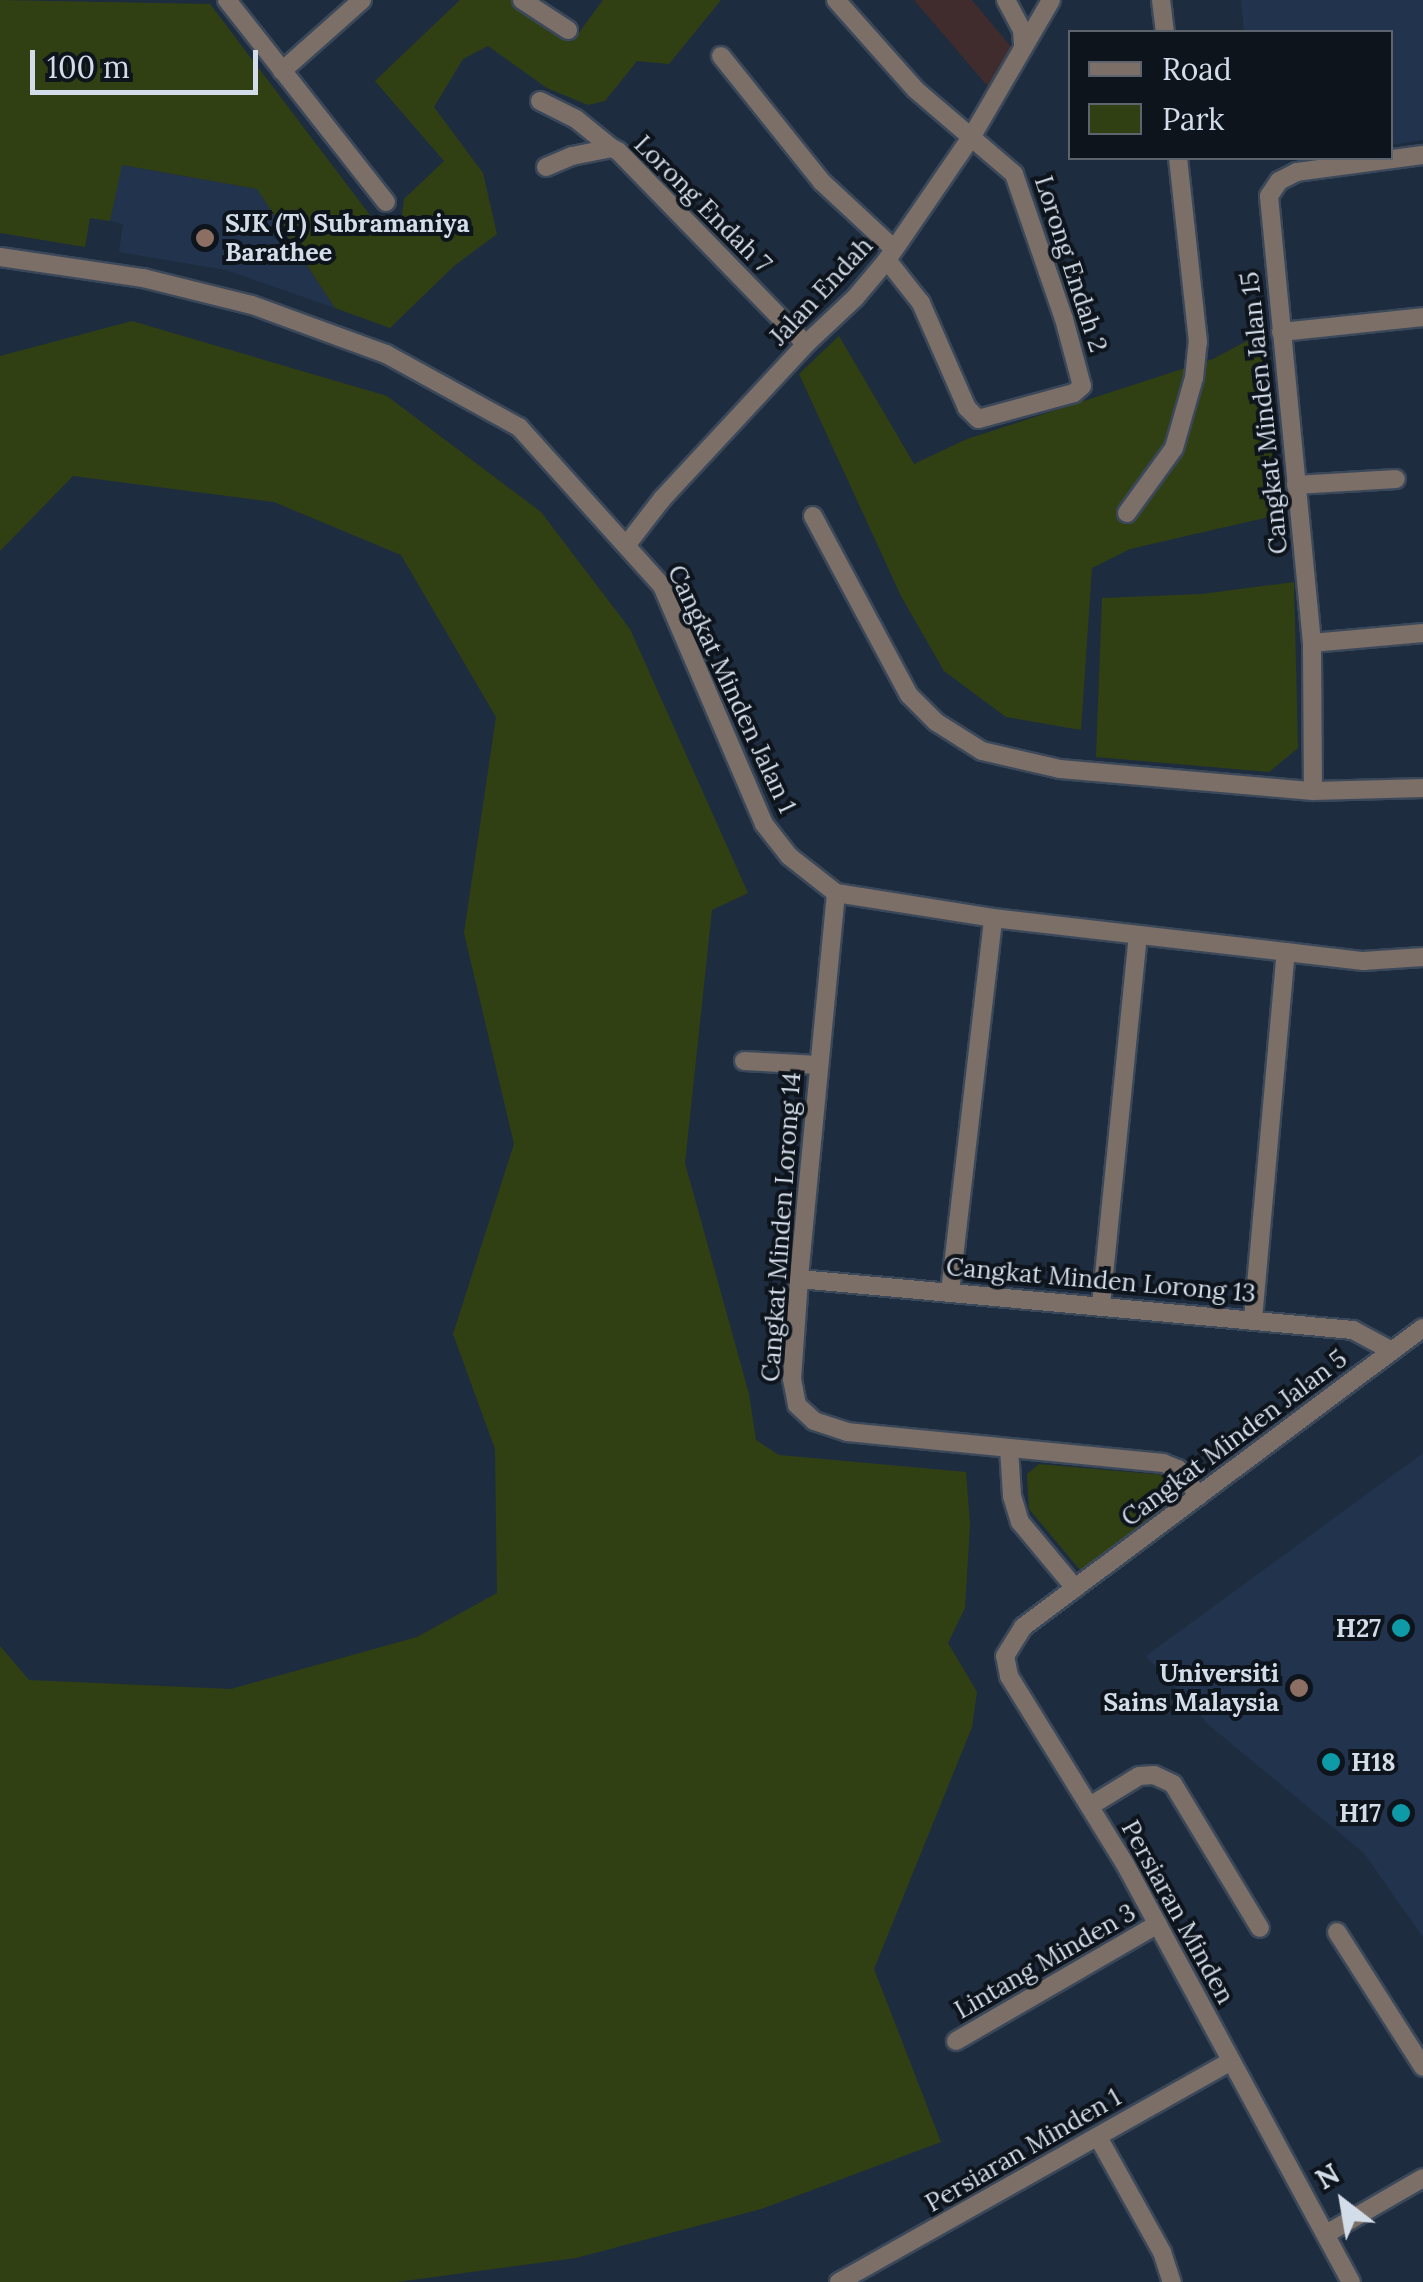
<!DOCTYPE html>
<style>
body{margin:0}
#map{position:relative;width:1423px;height:2282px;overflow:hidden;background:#1e2c3f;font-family:Lora,serif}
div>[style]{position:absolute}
.commercial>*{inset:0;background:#402c2d}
.built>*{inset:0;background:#22344d}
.green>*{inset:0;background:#314012}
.roads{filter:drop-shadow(2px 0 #3b485a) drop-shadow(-2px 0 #3b485a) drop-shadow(0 2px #3b485a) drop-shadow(0 -2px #3b485a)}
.minor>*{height:18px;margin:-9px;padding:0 9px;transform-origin:9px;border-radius:9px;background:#7b6f68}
.dots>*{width:28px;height:28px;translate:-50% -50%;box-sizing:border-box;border:5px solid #0e141c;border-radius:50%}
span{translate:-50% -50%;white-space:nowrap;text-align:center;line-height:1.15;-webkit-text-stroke:8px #0e141c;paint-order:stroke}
.street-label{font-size:25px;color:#d3dde9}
.poi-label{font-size:25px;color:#d3dde9;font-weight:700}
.left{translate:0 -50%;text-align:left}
.right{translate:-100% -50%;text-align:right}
.legend{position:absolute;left:1068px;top:30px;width:325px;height:130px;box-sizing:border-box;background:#0e141c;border:2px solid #5d646e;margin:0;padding:12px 18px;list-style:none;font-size:30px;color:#d3dde9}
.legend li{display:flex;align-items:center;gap:20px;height:50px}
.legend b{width:50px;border:2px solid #5d646e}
.north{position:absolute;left:1293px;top:2152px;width:100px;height:100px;-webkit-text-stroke:8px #0e141c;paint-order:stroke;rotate:329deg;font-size:28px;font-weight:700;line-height:40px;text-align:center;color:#d3dde9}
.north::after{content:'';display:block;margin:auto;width:35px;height:45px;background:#d3dde9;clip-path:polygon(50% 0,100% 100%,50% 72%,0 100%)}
.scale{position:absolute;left:30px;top:50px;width:228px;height:45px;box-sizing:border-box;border:5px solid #d3dde9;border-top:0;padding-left:12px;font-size:30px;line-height:35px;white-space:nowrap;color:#d3dde9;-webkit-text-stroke:8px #0e141c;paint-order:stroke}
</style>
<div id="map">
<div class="commercial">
<i style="clip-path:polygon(914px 0,972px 0,1017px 54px,996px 96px)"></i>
</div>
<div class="built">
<i style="clip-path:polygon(1241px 0,1423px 0,1423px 140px,1391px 145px,1390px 32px,1244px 32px)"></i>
<i style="clip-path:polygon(121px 165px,257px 189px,335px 308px,226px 270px,119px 252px,123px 224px,110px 221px)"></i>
<i style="clip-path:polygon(1423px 1453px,1423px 1937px,1364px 1853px,1210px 1726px,1146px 1656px)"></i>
</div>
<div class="green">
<i style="clip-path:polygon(0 0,210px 4px,382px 231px,402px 215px,404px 199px,444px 161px,375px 81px,460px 0,511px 0,572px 42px,603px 0,721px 0,669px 64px,637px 61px,605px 101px,588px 105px,547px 88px,488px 46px,463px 59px,434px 107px,483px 173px,497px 234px,454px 266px,390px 328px,335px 308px,257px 189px,122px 165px,110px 221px,90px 218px,85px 247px,0 233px)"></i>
<i style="clip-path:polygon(132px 321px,387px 396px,541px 512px,630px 629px,748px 893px,712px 910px,685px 1163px,749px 1394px,756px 1440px,779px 1455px,966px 1472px,970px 1525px,965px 1608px,948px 1643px,977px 1692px,972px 1727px,874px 1969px,941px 2142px,761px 2209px,576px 2258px,397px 2282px,0 2282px,0 1646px,29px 1680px,231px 1689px,417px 1637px,497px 1593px,495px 1449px,453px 1334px,514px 1144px,464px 933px,496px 717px,401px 555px,274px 502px,73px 476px,0 551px,0 356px)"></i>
<i style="clip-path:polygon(1264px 332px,1282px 514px,1130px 549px,1092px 568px,1081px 730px,1006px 717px,944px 671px,901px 596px,799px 374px,839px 336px,914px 464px,967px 439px,1213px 359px)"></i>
<i style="clip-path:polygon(1294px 582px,1298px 748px,1269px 772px,1096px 757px,1102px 598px,1202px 594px)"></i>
<i style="clip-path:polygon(1039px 1464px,1164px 1475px,1177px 1484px,1176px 1500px,1080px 1570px,1029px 1509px,1027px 1474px)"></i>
</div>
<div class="roads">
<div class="minor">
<i style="left:227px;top:0;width:257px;rotate:51.8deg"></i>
<i style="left:522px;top:0;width:55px;rotate:33.1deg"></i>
<i style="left:836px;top:0;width:120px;rotate:48.4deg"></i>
<i style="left:916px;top:90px;width:129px;rotate:40.6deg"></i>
<i style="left:1014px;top:174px;width:153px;rotate:71deg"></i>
<i style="left:1064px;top:319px;width:69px;rotate:75deg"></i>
<i style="left:1082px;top:386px;width:11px;rotate:139deg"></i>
<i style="left:1074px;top:393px;width:99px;rotate:164.8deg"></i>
<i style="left:978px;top:419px;width:16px;rotate:-135deg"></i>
<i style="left:967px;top:408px;width:115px;rotate:-113.7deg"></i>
<i style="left:921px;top:303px;width:55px;rotate:-128.3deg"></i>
<i style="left:1006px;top:0;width:34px;rotate:62deg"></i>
<i style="left:1022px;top:30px;width:15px;rotate:86deg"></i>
<i style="left:1161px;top:0;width:32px;rotate:83deg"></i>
<i style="left:721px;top:56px;width:161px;rotate:51.3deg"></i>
<i style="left:822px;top:182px;width:98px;rotate:42.9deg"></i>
<i style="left:282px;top:71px;width:107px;rotate:-41.6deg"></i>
<i style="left:540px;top:101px;width:40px;rotate:26.6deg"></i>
<i style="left:576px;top:119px;width:46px;rotate:38.9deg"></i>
<i style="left:546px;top:167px;width:28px;rotate:-23deg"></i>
<i style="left:572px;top:156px;width:41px;rotate:-11.3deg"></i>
<i style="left:612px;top:148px;width:7px;rotate:27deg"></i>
<i style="left:618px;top:151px;width:269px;rotate:45.8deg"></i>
<i style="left:0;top:257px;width:145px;rotate:8.4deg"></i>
<i style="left:143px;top:278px;width:112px;rotate:13.9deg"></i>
<i style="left:252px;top:305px;width:143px;rotate:20.1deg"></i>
<i style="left:386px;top:354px;width:152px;rotate:28.8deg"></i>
<i style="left:519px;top:427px;width:214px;rotate:48deg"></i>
<i style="left:662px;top:586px;width:259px;rotate:66.8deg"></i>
<i style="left:764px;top:824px;width:41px;rotate:52deg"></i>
<i style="left:789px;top:856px;width:60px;rotate:38.2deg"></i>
<i style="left:836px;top:893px;width:159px;rotate:9deg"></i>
<i style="left:993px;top:918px;width:295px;rotate:6.6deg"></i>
<i style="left:1286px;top:952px;width:78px;rotate:6.7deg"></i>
<i style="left:1363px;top:961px;width:60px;rotate:-3.8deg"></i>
<i style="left:1281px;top:332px;width:143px;rotate:-6deg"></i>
<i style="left:1296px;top:485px;width:100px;rotate:-3.4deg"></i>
<i style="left:1127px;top:513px;width:80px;rotate:-54.1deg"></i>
<i style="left:1174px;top:448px;width:73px;rotate:-74.1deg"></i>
<i style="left:1194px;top:378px;width:36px;rotate:-84deg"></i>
<i style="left:1198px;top:342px;width:185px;rotate:-96.2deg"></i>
<i style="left:813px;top:516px;width:203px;rotate:61.8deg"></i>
<i style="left:909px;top:695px;width:38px;rotate:45deg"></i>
<i style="left:936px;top:722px;width:54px;rotate:32.2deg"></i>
<i style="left:982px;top:751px;width:80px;rotate:13deg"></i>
<i style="left:1060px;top:769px;width:254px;rotate:5deg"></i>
<i style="left:1313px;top:791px;width:110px;rotate:-1.6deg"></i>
<i style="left:628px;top:543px;width:56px;rotate:-52.3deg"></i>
<i style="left:662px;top:499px;width:212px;rotate:-47.1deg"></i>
<i style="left:806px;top:344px;width:67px;rotate:-43.2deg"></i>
<i style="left:855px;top:298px;width:50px;rotate:-49.9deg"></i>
<i style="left:887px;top:260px;width:150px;rotate:-55.6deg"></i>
<i style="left:972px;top:136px;width:157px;rotate:-59.8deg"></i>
<i style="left:1312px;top:643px;width:111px;rotate:-5.1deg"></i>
<i style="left:1313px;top:791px;width:148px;rotate:-90.4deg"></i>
<i style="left:1312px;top:643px;width:449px;rotate:-95.5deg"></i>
<i style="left:1269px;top:196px;width:18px;rotate:-56deg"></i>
<i style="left:1279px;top:181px;width:20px;rotate:-27deg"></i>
<i style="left:1297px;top:172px;width:127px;rotate:-7.7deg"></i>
<i style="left:836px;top:893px;width:388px;rotate:95.5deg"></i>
<i style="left:799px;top:1279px;width:100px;rotate:94deg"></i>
<i style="left:792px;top:1379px;width:26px;rotate:79deg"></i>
<i style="left:797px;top:1405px;width:23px;rotate:43deg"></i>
<i style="left:814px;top:1421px;width:35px;rotate:18deg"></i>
<i style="left:847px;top:1432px;width:318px;rotate:5.6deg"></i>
<i style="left:1163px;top:1463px;width:16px;rotate:22deg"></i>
<i style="left:1178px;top:1469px;width:34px;rotate:52deg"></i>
<i style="left:744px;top:1061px;width:74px;rotate:3.1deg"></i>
<i style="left:799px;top:1279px;width:556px;rotate:5.26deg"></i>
<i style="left:1353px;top:1330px;width:44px;rotate:28.3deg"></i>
<i style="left:950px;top:1292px;width:376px;rotate:-83.4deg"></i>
<i style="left:1101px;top:1305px;width:371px;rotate:-84.3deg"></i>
<i style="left:1253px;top:1319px;width:368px;rotate:-84.9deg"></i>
<i style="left:1009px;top:1448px;width:48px;rotate:86.4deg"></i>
<i style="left:1012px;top:1496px;width:27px;rotate:73deg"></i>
<i style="left:1020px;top:1522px;width:86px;rotate:50.2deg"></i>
<i style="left:1090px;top:1806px;width:57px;rotate:-31.5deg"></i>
<i style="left:1139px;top:1776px;width:15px;rotate:-4deg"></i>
<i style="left:1154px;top:1775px;width:21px;rotate:25deg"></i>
<i style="left:1173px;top:1784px;width:168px;rotate:58.9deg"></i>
<i style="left:1337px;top:1932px;width:160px;rotate:57.5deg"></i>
<i style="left:956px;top:2041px;width:233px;rotate:-30.1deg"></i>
<i style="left:1098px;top:2137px;width:132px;rotate:60.9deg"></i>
<i style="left:1162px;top:2252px;width:32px;rotate:72deg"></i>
<i style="left:1326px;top:2234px;width:112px;rotate:-30deg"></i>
<i style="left:839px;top:2282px;width:450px;rotate:-29.4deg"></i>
<i style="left:1351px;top:2282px;width:475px;rotate:-118.4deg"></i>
<i style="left:1125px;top:1864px;width:221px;rotate:-121.7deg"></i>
<i style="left:1009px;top:1676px;width:20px;rotate:-101deg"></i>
<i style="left:1005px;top:1656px;width:34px;rotate:-58deg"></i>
<i style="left:1023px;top:1627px;width:499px;rotate:-36.8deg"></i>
</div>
</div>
<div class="dots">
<i style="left:205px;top:238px;background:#8d6e63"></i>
<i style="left:1401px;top:1628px;background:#0f9aa8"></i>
<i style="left:1299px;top:1688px;background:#8d6e63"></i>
<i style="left:1331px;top:1762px;background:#0f9aa8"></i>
<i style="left:1401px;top:1813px;background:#0f9aa8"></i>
</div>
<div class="street-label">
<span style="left:703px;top:204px;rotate:45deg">Lorong Endah 7</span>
<span style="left:1071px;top:264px;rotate:72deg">Lorong Endah 2</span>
<span style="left:821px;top:291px;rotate:-47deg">Jalan Endah</span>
<span style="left:1264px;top:413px;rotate:-96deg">Cangkat Minden Jalan 15</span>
<span style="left:732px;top:689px;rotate:65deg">Cangkat Minden Jalan 1</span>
<span style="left:781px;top:1227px;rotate:-86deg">Cangkat Minden Lorong 14</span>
<span style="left:1101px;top:1280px;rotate:5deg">Cangkat Minden Lorong 13</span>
<span style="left:1234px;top:1438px;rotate:-37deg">Cangkat Minden Jalan 5</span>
<span style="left:1178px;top:1912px;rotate:61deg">Persiaran Minden</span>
<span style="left:1045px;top:1961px;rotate:-30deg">Lintang Minden 3</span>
<span style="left:1023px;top:2150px;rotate:-30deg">Persiaran Minden 1</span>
</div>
<div class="poi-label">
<span class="left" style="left:225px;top:238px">SJK (T) Subramaniya<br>Barathee</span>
<span class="right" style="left:1381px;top:1628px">H27</span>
<span class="right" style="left:1279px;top:1688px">Universiti<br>Sains Malaysia</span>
<span class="left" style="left:1351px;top:1762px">H18</span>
<span class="right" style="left:1381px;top:1813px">H17</span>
</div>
<ul class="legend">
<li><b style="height:12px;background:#7b6f68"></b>Road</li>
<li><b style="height:28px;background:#314012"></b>Park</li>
</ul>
<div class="north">N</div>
<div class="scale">100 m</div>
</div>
